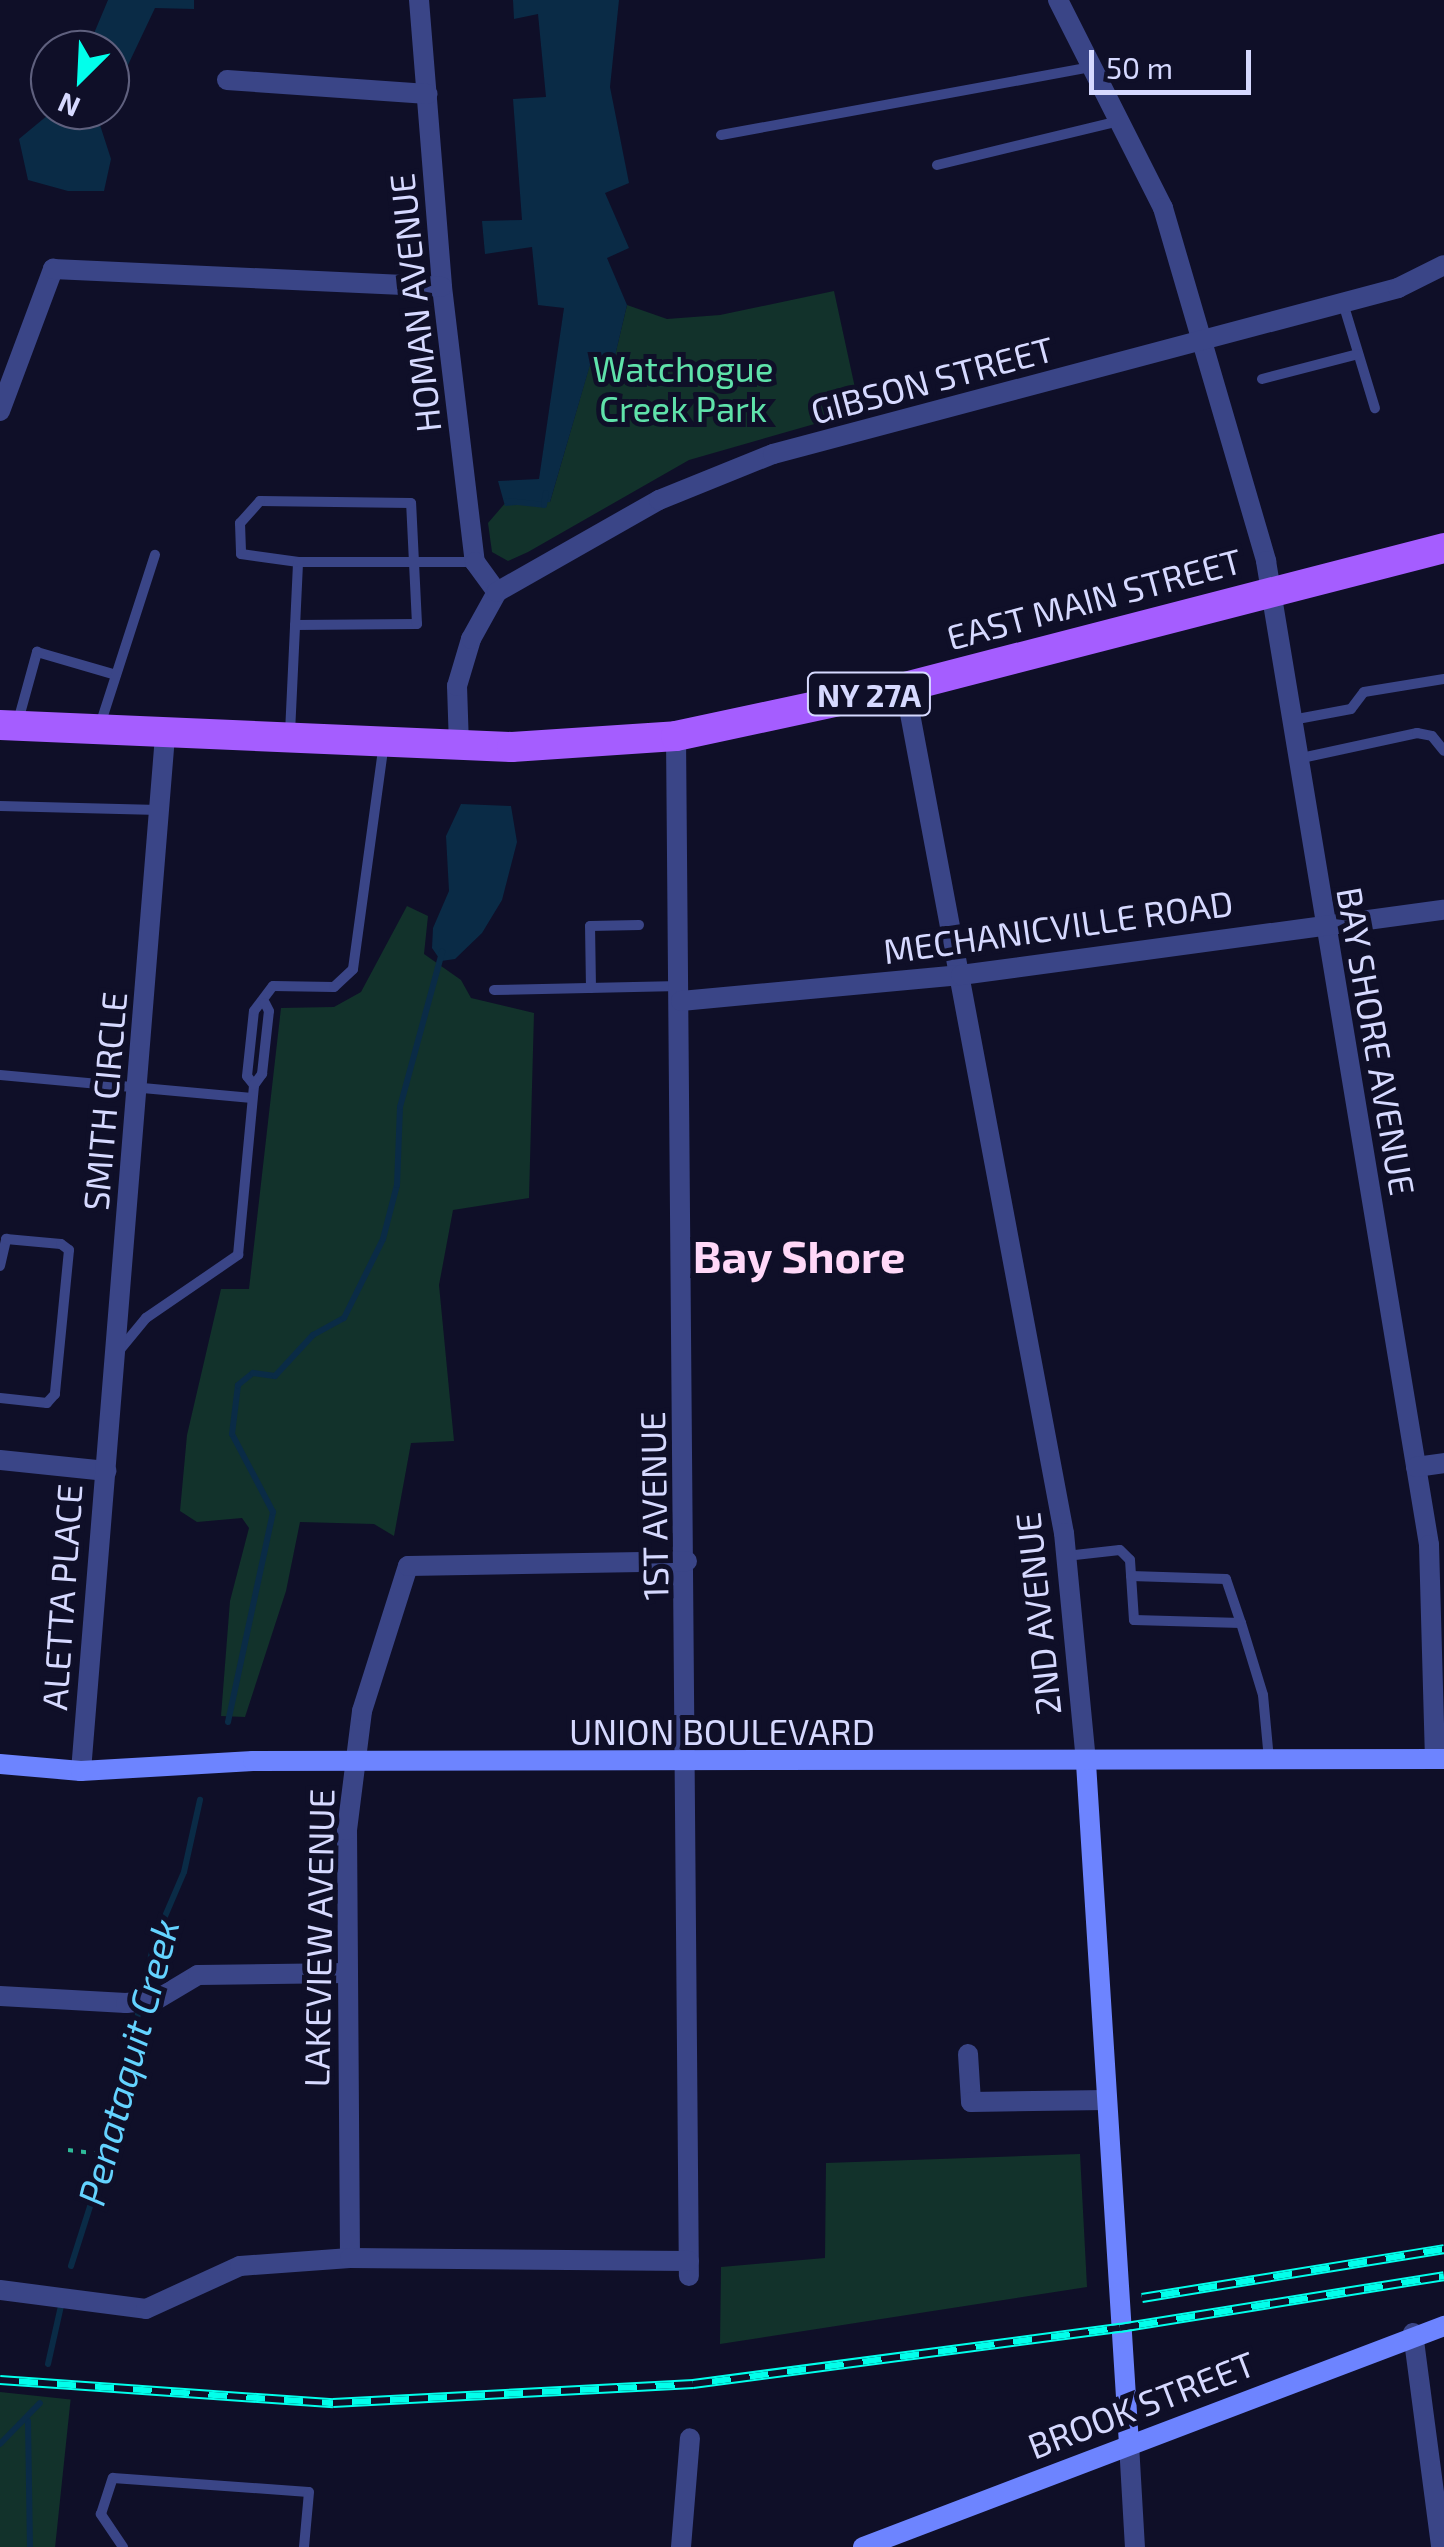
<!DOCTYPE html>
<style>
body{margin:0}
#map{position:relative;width:1444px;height:2547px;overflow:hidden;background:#0f0f28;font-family:"Exo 2",sans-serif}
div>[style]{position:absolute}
.green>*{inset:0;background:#12322b;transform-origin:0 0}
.water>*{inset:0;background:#0a2b46}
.stream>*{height:6px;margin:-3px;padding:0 3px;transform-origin:3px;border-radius:3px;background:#0a2b46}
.path>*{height:4px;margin-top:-2px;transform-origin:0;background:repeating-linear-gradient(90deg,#2ebb99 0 5px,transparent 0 13px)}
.lane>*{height:10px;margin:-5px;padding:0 5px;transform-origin:5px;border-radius:5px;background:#3a4587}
.street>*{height:20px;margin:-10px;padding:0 10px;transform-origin:10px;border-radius:10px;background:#3a4587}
.secondary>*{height:20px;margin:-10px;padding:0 10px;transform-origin:10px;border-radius:10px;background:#6d84ff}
.primary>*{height:30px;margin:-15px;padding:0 15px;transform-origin:15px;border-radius:15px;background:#a55dff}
.rail>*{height:10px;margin-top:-5px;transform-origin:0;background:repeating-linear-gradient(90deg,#0f0f28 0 19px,#02ffeb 0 38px);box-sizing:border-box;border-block:2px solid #02ffeb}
span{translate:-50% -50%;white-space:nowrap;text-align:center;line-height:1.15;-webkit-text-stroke:10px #0f0f28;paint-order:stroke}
.shield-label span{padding:2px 8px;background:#0f0f28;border:2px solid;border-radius:8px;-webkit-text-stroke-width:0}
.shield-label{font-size:32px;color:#d6d9ff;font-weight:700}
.street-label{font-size:35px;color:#d6d9ff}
.park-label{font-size:35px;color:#5fe2aa}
.water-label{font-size:38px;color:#64d3ff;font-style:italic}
.district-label{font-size:45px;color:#ffd8f8;font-weight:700}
.north{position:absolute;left:30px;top:30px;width:100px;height:100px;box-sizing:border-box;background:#0f0f28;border:2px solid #5f607e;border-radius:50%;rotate:204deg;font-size:28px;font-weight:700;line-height:40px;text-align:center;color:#d6d9ff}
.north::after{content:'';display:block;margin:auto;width:35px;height:45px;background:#02ffeb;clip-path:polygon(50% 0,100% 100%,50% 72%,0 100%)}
.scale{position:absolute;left:1089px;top:50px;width:162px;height:45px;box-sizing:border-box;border:5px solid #d6d9ff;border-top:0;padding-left:12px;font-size:30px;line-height:35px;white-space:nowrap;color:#d6d9ff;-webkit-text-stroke:8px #0f0f28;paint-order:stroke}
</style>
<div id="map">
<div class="green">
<i style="clip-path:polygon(834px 291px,860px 411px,689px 460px,528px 552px,508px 561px,492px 552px,488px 523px,507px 501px,550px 502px,590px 364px,611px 372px,627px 305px,667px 319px,720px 315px)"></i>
<i style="clip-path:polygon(407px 906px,428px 916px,424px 954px,461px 980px,471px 998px,534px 1013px,529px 1198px,453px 1210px,439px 1285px,454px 1441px,411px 1443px,394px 1536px,374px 1524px,300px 1522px,286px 1591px,245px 1717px,221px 1716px,230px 1601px,249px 1528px,242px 1518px,197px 1522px,180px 1511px,187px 1435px,221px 1289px,249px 1289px,281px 1008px,334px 1007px,361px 992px)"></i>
<i style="clip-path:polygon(1080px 2154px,1087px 2287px,720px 2344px,721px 2267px,825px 2258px,826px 2163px)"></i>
<i style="left:0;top:2392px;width:71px;height:155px;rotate:6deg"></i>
</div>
<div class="water">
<i style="clip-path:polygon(108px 0,194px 0,194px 9px,155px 8px,110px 103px,110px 50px,87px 50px)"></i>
<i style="clip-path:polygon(513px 0,619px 0,610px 87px,629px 183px,605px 193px,629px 248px,607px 258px,627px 305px,611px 373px,590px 365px,550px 502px,505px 506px,498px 481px,539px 479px,564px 308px,538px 305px,532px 247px,485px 254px,482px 221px,522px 220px,513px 99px,546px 97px,538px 14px,514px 19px)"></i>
<i style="clip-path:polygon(54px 110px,107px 110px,100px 125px,111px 159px,104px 191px,68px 191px,28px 180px,19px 139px)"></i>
<i style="clip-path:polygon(461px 804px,511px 806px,517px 842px,502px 900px,482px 933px,455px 959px,441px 961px,432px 948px,433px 928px,449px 891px,446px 836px)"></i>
</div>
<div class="stream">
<i style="left:507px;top:501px;width:37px;rotate:6deg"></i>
<i style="left:544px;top:505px;width:12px;rotate:-81deg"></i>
<i style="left:228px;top:1722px;width:215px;rotate:-77.9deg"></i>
<i style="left:273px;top:1512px;width:88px;rotate:-117.7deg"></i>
<i style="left:232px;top:1434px;width:49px;rotate:-83deg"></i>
<i style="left:238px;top:1385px;width:19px;rotate:-39deg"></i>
<i style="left:253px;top:1373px;width:22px;rotate:8deg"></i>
<i style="left:275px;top:1376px;width:56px;rotate:-47.2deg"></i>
<i style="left:313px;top:1335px;width:35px;rotate:-29deg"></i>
<i style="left:344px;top:1318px;width:88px;rotate:-63.7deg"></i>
<i style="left:383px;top:1239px;width:56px;rotate:-75.5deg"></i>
<i style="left:397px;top:1185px;width:78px;rotate:-87.8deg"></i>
<i style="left:400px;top:1107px;width:161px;rotate:-74.8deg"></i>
<i style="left:71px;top:2266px;width:119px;rotate:-72.3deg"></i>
<i style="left:107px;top:2153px;width:216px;rotate:-77.4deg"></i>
<i style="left:154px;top:1942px;width:76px;rotate:-66.8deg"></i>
<i style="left:184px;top:1872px;width:74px;rotate:-77.5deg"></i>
<i style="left:48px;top:2364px;width:59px;rotate:-77.4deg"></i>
<i style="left:28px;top:2421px;width:126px;rotate:89.1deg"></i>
<i style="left:0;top:2444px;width:57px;rotate:-45.7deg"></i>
</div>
<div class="path">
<i style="left:68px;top:2150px;width:49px;rotate:7deg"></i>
</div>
<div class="lane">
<i style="left:721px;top:135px;width:377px;rotate:-10.4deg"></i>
<i style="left:937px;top:165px;width:187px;rotate:-13.6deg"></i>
<i style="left:1343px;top:303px;width:110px;rotate:73.1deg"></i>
<i style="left:1262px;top:379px;width:99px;rotate:-14.6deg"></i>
<i style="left:295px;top:625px;width:122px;rotate:-0.5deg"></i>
<i style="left:417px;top:624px;width:121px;rotate:-92.8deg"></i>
<i style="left:411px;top:503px;width:151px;rotate:-179.2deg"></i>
<i style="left:260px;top:501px;width:30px;rotate:132deg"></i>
<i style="left:240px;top:523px;width:31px;rotate:88deg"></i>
<i style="left:241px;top:554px;width:58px;rotate:8deg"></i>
<i style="left:1292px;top:720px;width:60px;rotate:-10.6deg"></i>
<i style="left:1351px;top:709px;width:21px;rotate:-53deg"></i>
<i style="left:1364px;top:692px;width:81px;rotate:-9.2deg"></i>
<i style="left:18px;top:721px;width:72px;rotate:-74.6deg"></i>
<i style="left:37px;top:652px;width:82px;rotate:16.2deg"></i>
<i style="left:100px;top:725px;width:179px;rotate:-72.1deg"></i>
<i style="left:290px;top:733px;width:171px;rotate:-87.3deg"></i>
<i style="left:298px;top:562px;width:176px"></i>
<i style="left:1297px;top:759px;width:123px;rotate:-12.2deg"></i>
<i style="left:1417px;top:733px;width:15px;rotate:11deg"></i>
<i style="left:1432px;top:736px;width:19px;rotate:51deg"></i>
<i style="left:0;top:806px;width:159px;rotate:1.4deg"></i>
<i style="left:591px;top:988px;width:62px;rotate:-90.9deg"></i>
<i style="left:590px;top:926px;width:49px;rotate:-1.2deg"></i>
<i style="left:494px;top:990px;width:186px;rotate:-1.2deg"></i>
<i style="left:0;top:1075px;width:253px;rotate:5.2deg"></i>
<i style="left:254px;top:1085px;width:11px;rotate:-128deg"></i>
<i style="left:247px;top:1076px;width:65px;rotate:-83.9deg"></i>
<i style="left:254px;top:1011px;width:31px;rotate:-53deg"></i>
<i style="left:273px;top:986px;width:61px;rotate:0.9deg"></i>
<i style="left:334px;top:987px;width:26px;rotate:-43deg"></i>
<i style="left:353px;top:969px;width:227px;rotate:-82.2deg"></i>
<i style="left:0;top:1266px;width:28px;rotate:-77deg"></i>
<i style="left:6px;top:1239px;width:55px;rotate:5.2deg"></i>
<i style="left:61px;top:1244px;width:10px;rotate:37deg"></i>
<i style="left:69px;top:1250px;width:145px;rotate:95.6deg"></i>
<i style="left:55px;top:1394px;width:12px;rotate:132deg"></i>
<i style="left:47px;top:1403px;width:47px;rotate:-173.9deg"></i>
<i style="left:118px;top:1352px;width:44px;rotate:-50.5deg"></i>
<i style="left:146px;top:1318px;width:112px;rotate:-34.4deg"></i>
<i style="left:238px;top:1255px;width:171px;rotate:-84.6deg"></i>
<i style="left:254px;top:1085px;width:14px;rotate:-54deg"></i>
<i style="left:262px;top:1074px;width:63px;rotate:-83.7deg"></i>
<i style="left:269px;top:1011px;width:9px;rotate:-117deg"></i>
<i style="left:1066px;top:1556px;width:54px;rotate:-6.3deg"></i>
<i style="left:1120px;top:1550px;width:14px;rotate:45deg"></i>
<i style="left:1130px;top:1560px;width:60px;rotate:86.2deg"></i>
<i style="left:1134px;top:1620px;width:107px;rotate:1.6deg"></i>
<i style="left:1241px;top:1623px;width:75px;rotate:73deg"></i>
<i style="left:1263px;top:1695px;width:65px;rotate:84.7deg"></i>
<i style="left:1131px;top:1576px;width:95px;rotate:1.8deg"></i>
<i style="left:1226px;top:1579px;width:46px;rotate:71.2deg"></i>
<i style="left:123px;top:2547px;width:40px;rotate:-124deg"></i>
<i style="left:101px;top:2514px;width:38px;rotate:-72deg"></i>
<i style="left:113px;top:2478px;width:196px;rotate:4.1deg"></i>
<i style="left:309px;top:2492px;width:55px;rotate:95.2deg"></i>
</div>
<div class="street">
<i style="left:419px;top:0;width:288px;rotate:85.4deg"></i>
<i style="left:442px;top:287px;width:277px;rotate:83.2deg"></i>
<i style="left:475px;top:562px;width:37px;rotate:54deg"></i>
<i style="left:1058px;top:0;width:233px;rotate:63.2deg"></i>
<i style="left:1163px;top:208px;width:368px;rotate:73.7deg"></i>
<i style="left:1266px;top:561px;width:997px;rotate:80.59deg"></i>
<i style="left:1429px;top:1545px;width:214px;rotate:88.4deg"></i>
<i style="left:227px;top:80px;width:201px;rotate:4deg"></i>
<i style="left:0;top:411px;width:152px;rotate:-69.5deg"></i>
<i style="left:53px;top:269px;width:389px;rotate:2.6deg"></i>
<i style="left:905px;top:687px;width:861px;rotate:79.36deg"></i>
<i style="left:1064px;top:1533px;width:231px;rotate:84.5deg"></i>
<i style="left:676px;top:736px;width:1540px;rotate:89.52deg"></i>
<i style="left:459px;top:746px;width:60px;rotate:-91.9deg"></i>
<i style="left:457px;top:686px;width:49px;rotate:-73.4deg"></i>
<i style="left:471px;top:639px;width:54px;rotate:-61deg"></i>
<i style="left:497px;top:592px;width:186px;rotate:-29.6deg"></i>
<i style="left:659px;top:500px;width:123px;rotate:-22deg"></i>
<i style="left:773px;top:454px;width:647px;rotate:-14.87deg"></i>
<i style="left:1398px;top:288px;width:51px;rotate:-26.6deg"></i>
<i style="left:681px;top:1001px;width:281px;rotate:-5.3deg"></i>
<i style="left:961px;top:975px;width:487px;rotate:-7.7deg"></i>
<i style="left:0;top:1460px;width:107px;rotate:5.9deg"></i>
<i style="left:1416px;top:1467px;width:28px;rotate:-8deg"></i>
<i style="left:81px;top:1771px;width:1038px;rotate:-85.36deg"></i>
<i style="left:0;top:1996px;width:126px;rotate:3.2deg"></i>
<i style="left:126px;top:2003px;width:30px;rotate:-6deg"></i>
<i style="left:156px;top:2000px;width:49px;rotate:-30.8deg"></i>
<i style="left:198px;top:1975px;width:150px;rotate:-0.8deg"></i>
<i style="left:968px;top:2054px;width:48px;rotate:86.4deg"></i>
<i style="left:971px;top:2102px;width:135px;rotate:-0.8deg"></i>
<i style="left:350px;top:2258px;width:428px;rotate:-90.4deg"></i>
<i style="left:347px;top:1830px;width:120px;rotate:-82.8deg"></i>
<i style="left:362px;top:1711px;width:152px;rotate:-72.4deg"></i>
<i style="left:408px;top:1566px;width:279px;rotate:-1deg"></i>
<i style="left:0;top:2290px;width:147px;rotate:7.4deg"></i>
<i style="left:146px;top:2309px;width:103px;rotate:-24.6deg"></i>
<i style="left:240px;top:2266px;width:110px;rotate:-4.2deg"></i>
<i style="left:350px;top:2258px;width:339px;rotate:0.5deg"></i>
<i style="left:1413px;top:2333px;width:216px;rotate:82.5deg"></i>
<i style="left:1129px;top:2444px;width:103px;rotate:86.7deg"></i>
<i style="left:681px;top:2547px;width:109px;rotate:-85.3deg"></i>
</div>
<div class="secondary">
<i style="left:1086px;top:1763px;width:682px;rotate:86.39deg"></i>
<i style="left:0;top:1764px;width:81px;rotate:4.9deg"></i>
<i style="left:81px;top:1771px;width:172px;rotate:-3.3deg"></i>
<i style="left:253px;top:1761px;width:1191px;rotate:-0.1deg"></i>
<i style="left:863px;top:2547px;width:622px;rotate:-20.83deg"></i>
</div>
<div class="primary">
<i style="left:0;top:725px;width:512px;rotate:2.46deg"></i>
<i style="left:512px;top:747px;width:164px;rotate:-3.8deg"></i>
<i style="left:676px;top:736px;width:234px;rotate:-12.1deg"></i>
<i style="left:905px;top:687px;width:557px;rotate:-14.46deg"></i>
</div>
<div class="rail">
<i style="left:1142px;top:2298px;width:306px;rotate:-9.2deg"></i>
<i style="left:0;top:2380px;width:334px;rotate:4deg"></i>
<i style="left:333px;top:2403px;width:361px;rotate:-3deg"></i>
<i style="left:693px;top:2384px;width:431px;rotate:-7.5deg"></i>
<i style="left:1120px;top:2328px;width:328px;rotate:-9.1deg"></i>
</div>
<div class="shield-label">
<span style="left:869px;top:694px">NY 27A</span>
</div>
<div class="street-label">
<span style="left:414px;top:303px;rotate:-96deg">HOMAN AVENUE</span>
<span style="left:932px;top:379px;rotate:-15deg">GIBSON STREET</span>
<span style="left:1094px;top:598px;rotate:-15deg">EAST MAIN STREET</span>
<span style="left:1058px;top:926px;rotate:-8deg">MECHANICVILLE ROAD</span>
<span style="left:1377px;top:1041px;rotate:80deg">BAY SHORE AVENUE</span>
<span style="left:104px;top:1101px;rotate:-85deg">SMITH CIRCLE</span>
<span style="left:653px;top:1506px;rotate:-91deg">1ST AVENUE</span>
<span style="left:61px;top:1597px;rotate:-86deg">ALETTA PLACE</span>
<span style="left:1037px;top:1614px;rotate:-96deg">2ND AVENUE</span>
<span style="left:722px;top:1731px">UNION BOULEVARD</span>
<span style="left:318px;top:1938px;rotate:-89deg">LAKEVIEW AVENUE</span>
<span style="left:1141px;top:2404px;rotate:-21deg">BROOK STREET</span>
</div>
<div class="park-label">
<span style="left:683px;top:388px">Watchogue<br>Creek Park</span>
</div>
<div class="water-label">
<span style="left:128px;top:2062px;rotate:-75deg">Penataquit Creek</span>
</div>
<div class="district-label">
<span style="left:799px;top:1256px">Bay Shore</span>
</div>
<div class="north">N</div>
<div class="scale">50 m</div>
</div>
